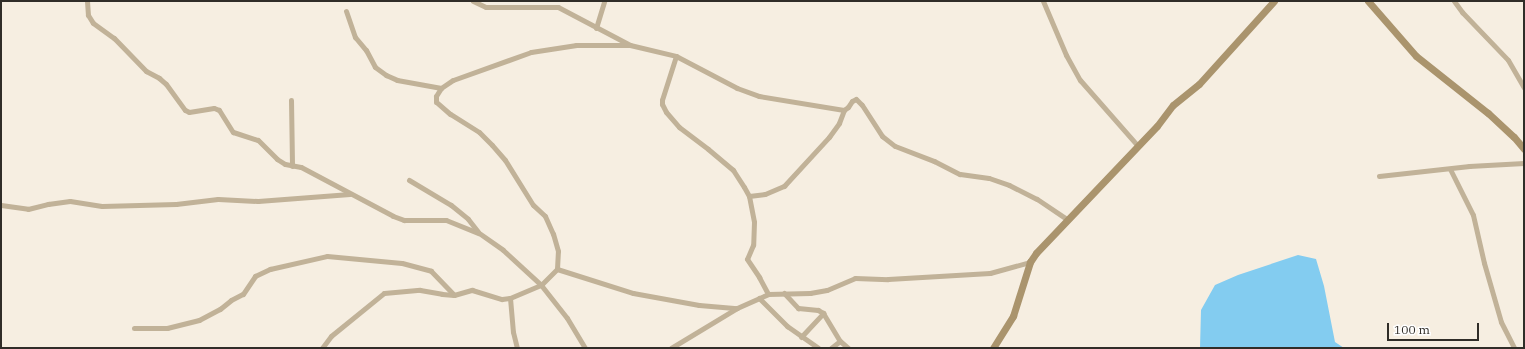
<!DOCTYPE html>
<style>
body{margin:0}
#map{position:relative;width:1525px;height:349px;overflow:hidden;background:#f6eee1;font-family:"IBM Plex Serif",serif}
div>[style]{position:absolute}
.water>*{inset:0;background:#83ccf0}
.street>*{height:5px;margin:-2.5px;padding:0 2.5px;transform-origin:2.5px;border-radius:2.5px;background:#c1b298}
.secondary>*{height:7px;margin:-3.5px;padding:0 3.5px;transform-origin:3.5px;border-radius:3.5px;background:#aa946d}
span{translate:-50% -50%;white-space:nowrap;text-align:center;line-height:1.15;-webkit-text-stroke:3px #fff;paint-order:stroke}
.frame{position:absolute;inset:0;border:2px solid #302d28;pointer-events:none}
.scale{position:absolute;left:1387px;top:323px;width:92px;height:18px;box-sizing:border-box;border:2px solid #302d28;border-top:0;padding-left:5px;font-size:12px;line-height:14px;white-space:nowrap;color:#302d28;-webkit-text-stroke:3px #fff;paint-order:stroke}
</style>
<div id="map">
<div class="water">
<i style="clip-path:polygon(1298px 255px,1316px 259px,1324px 286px,1335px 342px,1344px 348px,1200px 348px,1201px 310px,1215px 285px,1238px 275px)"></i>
</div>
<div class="street">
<i style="left:87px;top:1px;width:14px;rotate:86deg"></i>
<i style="left:88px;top:15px;width:9px;rotate:58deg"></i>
<i style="left:93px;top:23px;width:26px;rotate:36deg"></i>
<i style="left:114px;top:38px;width:46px;rotate:45.9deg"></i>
<i style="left:146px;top:71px;width:15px;rotate:28deg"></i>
<i style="left:159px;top:78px;width:9px;rotate:41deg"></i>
<i style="left:166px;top:84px;width:32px;rotate:54deg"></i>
<i style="left:185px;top:110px;width:4px;rotate:27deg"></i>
<i style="left:189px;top:112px;width:25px;rotate:-9deg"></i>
<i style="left:214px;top:108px;width:5px;rotate:22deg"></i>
<i style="left:219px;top:110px;width:26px;rotate:58deg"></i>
<i style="left:233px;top:132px;width:26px;rotate:18deg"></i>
<i style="left:258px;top:140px;width:27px;rotate:45deg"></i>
<i style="left:277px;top:159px;width:9px;rotate:32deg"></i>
<i style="left:285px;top:164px;width:16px;rotate:11deg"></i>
<i style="left:301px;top:167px;width:104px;rotate:28deg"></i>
<i style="left:393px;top:216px;width:12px;rotate:20deg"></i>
<i style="left:404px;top:220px;width:42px"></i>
<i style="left:446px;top:220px;width:35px;rotate:22deg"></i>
<i style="left:479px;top:233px;width:29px;rotate:35deg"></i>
<i style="left:503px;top:250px;width:52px;rotate:42.6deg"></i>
<i style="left:541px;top:285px;width:42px;rotate:51.8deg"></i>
<i style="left:567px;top:318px;width:35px;rotate:59deg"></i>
<i style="left:473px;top:1px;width:14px;rotate:25deg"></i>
<i style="left:486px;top:7px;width:72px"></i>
<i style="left:558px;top:7px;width:81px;rotate:27.8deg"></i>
<i style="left:630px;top:45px;width:47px;rotate:13.4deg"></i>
<i style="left:676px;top:56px;width:69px;rotate:27.7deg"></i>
<i style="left:737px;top:88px;width:23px;rotate:20deg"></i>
<i style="left:759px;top:96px;width:86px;rotate:9.4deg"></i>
<i style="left:844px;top:110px;width:5px;rotate:-37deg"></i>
<i style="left:848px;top:107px;width:7px;rotate:-56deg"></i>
<i style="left:852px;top:101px;width:4px;rotate:-27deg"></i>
<i style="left:856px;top:99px;width:8px;rotate:45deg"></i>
<i style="left:862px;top:105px;width:37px;rotate:57deg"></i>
<i style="left:882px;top:136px;width:16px;rotate:38deg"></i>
<i style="left:895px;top:146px;width:42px;rotate:21deg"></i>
<i style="left:934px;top:161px;width:29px;rotate:27deg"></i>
<i style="left:960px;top:174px;width:29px;rotate:8deg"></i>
<i style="left:989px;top:178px;width:21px;rotate:19deg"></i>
<i style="left:1009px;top:185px;width:31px;rotate:27deg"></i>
<i style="left:1037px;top:199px;width:36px;rotate:34deg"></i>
<i style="left:1043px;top:1px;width:59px;rotate:66.9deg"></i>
<i style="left:1066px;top:55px;width:29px;rotate:61deg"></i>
<i style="left:1080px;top:80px;width:88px;rotate:48.7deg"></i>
<i style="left:1454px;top:1px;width:14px;rotate:54deg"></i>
<i style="left:1462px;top:12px;width:66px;rotate:46.2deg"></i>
<i style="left:1508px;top:60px;width:32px;rotate:60deg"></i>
<i style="left:346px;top:11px;width:28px;rotate:71deg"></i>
<i style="left:355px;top:37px;width:17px;rotate:50deg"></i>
<i style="left:366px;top:50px;width:19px;rotate:62deg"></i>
<i style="left:375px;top:67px;width:14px;rotate:36deg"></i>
<i style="left:386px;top:75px;width:12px;rotate:24deg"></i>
<i style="left:397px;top:80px;width:45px;rotate:10.3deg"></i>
<i style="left:596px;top:28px;width:28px;rotate:-73deg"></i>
<i style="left:676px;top:56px;width:46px;rotate:107.7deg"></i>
<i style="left:662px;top:100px;width:4px;rotate:90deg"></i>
<i style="left:662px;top:104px;width:9px;rotate:63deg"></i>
<i style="left:666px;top:112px;width:20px;rotate:49deg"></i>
<i style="left:679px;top:127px;width:36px;rotate:37deg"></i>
<i style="left:708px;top:149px;width:33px;rotate:40deg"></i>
<i style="left:733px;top:170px;width:20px;rotate:57deg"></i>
<i style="left:744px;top:187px;width:10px;rotate:61deg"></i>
<i style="left:749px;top:196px;width:26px;rotate:79deg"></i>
<i style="left:754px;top:222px;width:23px;rotate:92deg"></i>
<i style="left:753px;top:245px;width:15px;rotate:113deg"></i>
<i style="left:747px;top:259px;width:22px;rotate:56deg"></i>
<i style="left:759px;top:277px;width:19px;rotate:62deg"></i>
<i style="left:291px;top:100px;width:66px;rotate:89.1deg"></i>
<i style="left:1450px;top:169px;width:51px;rotate:63.4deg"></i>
<i style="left:1473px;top:215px;width:49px;rotate:77.1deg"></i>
<i style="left:1484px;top:263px;width:61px;rotate:73.9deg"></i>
<i style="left:1501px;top:322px;width:29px;rotate:63deg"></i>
<i style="left:1379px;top:176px;width:91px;rotate:-6.3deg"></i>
<i style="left:1469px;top:166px;width:55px;rotate:-3.1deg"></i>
<i style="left:409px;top:180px;width:49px;rotate:30.8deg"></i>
<i style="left:451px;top:205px;width:22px;rotate:39deg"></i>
<i style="left:468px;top:219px;width:16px;rotate:52deg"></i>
<i style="left:749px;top:196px;width:16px;rotate:-7deg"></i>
<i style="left:765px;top:194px;width:21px;rotate:-23deg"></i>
<i style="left:784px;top:186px;width:67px;rotate:-47.4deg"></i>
<i style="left:829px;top:137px;width:17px;rotate:-54deg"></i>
<i style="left:839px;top:123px;width:14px;rotate:-69deg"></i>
<i style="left:1px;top:205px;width:27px;rotate:8deg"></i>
<i style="left:28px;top:209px;width:21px;rotate:-14deg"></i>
<i style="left:48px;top:204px;width:22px;rotate:-8deg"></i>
<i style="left:70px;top:201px;width:32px;rotate:9deg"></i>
<i style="left:102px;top:206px;width:74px;rotate:-1.5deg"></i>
<i style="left:176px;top:204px;width:42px;rotate:-6.8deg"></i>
<i style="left:218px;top:199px;width:40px;rotate:2.9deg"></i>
<i style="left:258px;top:201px;width:92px;rotate:-4.4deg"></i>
<i style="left:557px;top:269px;width:80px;rotate:17.5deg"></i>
<i style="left:633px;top:293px;width:67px;rotate:10.3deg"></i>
<i style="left:699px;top:305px;width:38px;rotate:5deg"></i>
<i style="left:784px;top:293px;width:21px;rotate:47deg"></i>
<i style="left:798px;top:308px;width:20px;rotate:6deg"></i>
<i style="left:818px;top:310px;width:6px;rotate:31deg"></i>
<i style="left:823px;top:313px;width:33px;rotate:59deg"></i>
<i style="left:840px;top:341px;width:11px;rotate:41deg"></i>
<i style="left:510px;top:298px;width:34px;rotate:85deg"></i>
<i style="left:513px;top:332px;width:16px;rotate:76deg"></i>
<i style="left:759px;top:298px;width:40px;rotate:45deg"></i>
<i style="left:787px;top:326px;width:38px;rotate:35deg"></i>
<i style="left:134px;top:328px;width:33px"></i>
<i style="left:167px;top:328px;width:33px;rotate:-14deg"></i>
<i style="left:199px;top:320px;width:24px;rotate:-28deg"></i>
<i style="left:220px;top:309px;width:14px;rotate:-39deg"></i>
<i style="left:231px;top:300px;width:13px;rotate:-27deg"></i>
<i style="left:243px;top:294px;width:22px;rotate:-56deg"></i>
<i style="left:255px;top:276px;width:17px;rotate:-25deg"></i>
<i style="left:270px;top:269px;width:58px;rotate:-12.8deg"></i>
<i style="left:327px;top:256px;width:75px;rotate:5.3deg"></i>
<i style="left:402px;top:263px;width:30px;rotate:15deg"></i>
<i style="left:431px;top:271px;width:33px;rotate:46deg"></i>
<i style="left:801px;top:337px;width:33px;rotate:-47deg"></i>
<i style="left:322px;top:348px;width:15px;rotate:-53deg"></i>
<i style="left:331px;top:336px;width:68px;rotate:-39.1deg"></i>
<i style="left:384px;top:293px;width:36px;rotate:-5deg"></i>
<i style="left:420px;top:290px;width:22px;rotate:10deg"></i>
<i style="left:442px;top:294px;width:12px;rotate:5deg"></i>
<i style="left:454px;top:295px;width:19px;rotate:-16deg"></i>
<i style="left:472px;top:290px;width:31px;rotate:17deg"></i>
<i style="left:502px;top:299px;width:8px;rotate:-7deg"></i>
<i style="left:510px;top:298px;width:34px;rotate:-23deg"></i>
<i style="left:541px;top:285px;width:23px;rotate:-45deg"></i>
<i style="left:557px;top:269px;width:18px;rotate:-87deg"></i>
<i style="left:558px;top:251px;width:18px;rotate:-106deg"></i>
<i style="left:553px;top:234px;width:20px;rotate:-114deg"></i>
<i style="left:545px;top:216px;width:16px;rotate:-137deg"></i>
<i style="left:533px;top:205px;width:53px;rotate:-121.9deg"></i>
<i style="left:505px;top:160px;width:20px;rotate:-131deg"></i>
<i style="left:492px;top:145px;width:18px;rotate:-135deg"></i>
<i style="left:479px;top:132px;width:34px;rotate:-148deg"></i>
<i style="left:450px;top:114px;width:18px;rotate:-139deg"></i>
<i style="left:436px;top:102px;width:6px;rotate:-90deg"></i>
<i style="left:436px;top:96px;width:9px;rotate:-58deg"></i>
<i style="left:441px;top:88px;width:14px;rotate:-34deg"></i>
<i style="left:453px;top:80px;width:83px;rotate:-19.7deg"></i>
<i style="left:531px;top:52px;width:46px;rotate:-8.8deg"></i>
<i style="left:576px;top:45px;width:54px"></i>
<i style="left:671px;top:348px;width:77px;rotate:-31.2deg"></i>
<i style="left:737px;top:308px;width:34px;rotate:-24deg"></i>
<i style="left:768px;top:294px;width:42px;rotate:-1.4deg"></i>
<i style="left:810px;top:293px;width:17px;rotate:-10deg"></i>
<i style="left:827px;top:290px;width:30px;rotate:-23deg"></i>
<i style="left:855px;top:278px;width:33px;rotate:2deg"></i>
<i style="left:888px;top:279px;width:102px;rotate:-3.4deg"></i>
<i style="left:990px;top:273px;width:41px;rotate:-15.4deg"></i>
<i style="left:831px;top:348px;width:11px;rotate:-38deg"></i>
</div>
<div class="secondary">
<i style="left:1368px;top:1px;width:73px;rotate:48.9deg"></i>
<i style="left:1416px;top:56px;width:92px;rotate:38.4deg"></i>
<i style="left:1488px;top:113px;width:35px;rotate:43deg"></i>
<i style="left:1514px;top:137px;width:16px;rotate:50deg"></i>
<i style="left:993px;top:348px;width:38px;rotate:-58deg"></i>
<i style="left:1013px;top:316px;width:57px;rotate:-72.5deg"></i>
<i style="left:1030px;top:262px;width:11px;rotate:-56deg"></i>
<i style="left:1036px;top:253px;width:175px;rotate:-46.4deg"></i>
<i style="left:1157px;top:126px;width:26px;rotate:-53deg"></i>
<i style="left:1173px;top:105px;width:33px;rotate:-39deg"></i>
<i style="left:1199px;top:84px;width:112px;rotate:-47.9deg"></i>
</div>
<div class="frame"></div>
<div class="scale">100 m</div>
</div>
